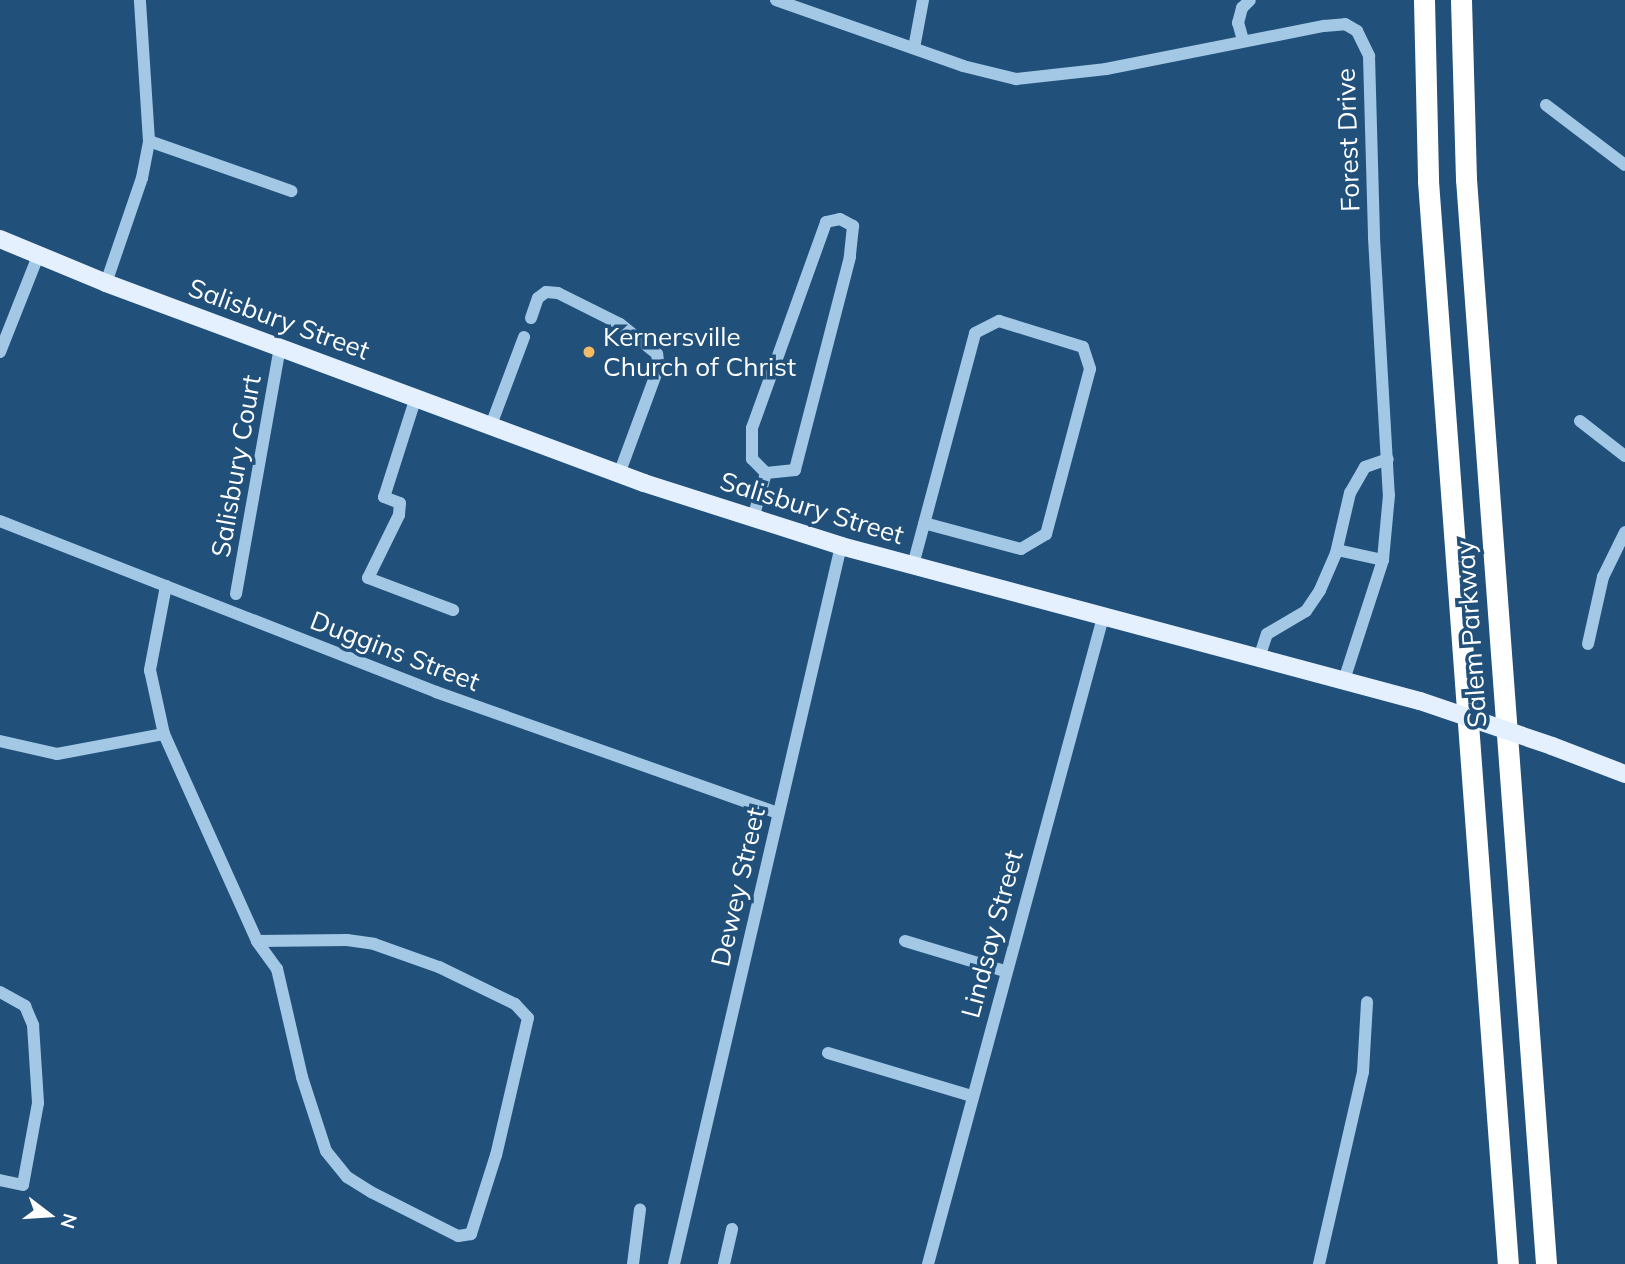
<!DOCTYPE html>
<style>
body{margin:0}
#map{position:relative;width:1625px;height:1264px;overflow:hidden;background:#21517b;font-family:Mulish,sans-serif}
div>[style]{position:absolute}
.minor>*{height:12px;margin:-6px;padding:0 6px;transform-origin:6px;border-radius:6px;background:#a3c8e6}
.major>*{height:18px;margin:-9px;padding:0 9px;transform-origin:9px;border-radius:9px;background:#e4f0fd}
.highway>*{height:21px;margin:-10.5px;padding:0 10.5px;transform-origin:10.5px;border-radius:10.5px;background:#fff}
.major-bridge>*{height:18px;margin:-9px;padding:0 9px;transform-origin:9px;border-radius:9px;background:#e4f0fd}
.dots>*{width:19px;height:19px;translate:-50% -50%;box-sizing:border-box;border:4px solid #21517b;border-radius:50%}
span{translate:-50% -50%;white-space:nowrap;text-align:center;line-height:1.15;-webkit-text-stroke:7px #21517b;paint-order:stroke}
.street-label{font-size:26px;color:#fff}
.poi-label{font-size:26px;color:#fff}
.left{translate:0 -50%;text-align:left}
.north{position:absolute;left:14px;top:1180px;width:70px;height:70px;-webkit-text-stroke:5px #21517b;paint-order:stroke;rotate:107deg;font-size:19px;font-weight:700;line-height:28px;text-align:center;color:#fff}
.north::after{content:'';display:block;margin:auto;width:24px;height:32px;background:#fff;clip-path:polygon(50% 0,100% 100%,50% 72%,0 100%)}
</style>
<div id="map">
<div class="minor">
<i style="left:776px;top:0;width:198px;rotate:19.4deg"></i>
<i style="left:963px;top:66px;width:55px;rotate:13.8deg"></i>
<i style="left:1016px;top:79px;width:91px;rotate:-6.3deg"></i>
<i style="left:1106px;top:69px;width:222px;rotate:-11.2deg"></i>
<i style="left:1324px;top:26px;width:21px;rotate:-5deg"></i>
<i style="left:1345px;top:24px;width:14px;rotate:30deg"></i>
<i style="left:1357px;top:31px;width:28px;rotate:64deg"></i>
<i style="left:1369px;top:56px;width:182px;rotate:88.4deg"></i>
<i style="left:1374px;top:238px;width:257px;rotate:86.7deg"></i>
<i style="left:1389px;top:495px;width:65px;rotate:95.3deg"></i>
<i style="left:1383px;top:560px;width:123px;rotate:108deg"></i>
<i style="left:1243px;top:40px;width:18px;rotate:-106deg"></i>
<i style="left:1238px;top:23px;width:16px;rotate:-75deg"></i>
<i style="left:1242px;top:8px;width:11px;rotate:-45deg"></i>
<i style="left:914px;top:48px;width:49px;rotate:-79.4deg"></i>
<i style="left:1546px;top:105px;width:99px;rotate:37.2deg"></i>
<i style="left:149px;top:141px;width:151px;rotate:19.4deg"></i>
<i style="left:106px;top:283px;width:111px;rotate:-71.1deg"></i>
<i style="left:142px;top:178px;width:38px;rotate:-79deg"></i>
<i style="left:149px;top:141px;width:141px;rotate:-93.7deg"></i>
<i style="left:531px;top:318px;width:21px;rotate:-71deg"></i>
<i style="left:538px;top:298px;width:10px;rotate:-37deg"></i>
<i style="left:546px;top:292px;width:12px;rotate:5deg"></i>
<i style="left:558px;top:293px;width:69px;rotate:26.6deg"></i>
<i style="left:620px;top:324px;width:48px;rotate:39deg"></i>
<i style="left:657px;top:354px;width:12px;rotate:81deg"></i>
<i style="left:659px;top:366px;width:115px;rotate:110.3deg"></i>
<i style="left:0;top:352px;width:103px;rotate:-68.4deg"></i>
<i style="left:416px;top:397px;width:105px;rotate:107.7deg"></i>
<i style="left:384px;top:497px;width:17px;rotate:21deg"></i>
<i style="left:400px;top:503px;width:12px;rotate:95deg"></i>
<i style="left:399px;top:515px;width:70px;rotate:116.2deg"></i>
<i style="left:368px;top:578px;width:91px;rotate:20.6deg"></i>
<i style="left:1580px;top:421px;width:57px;rotate:37.9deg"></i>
<i style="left:491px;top:425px;width:94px;rotate:-69.4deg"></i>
<i style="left:753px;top:518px;width:47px;rotate:-73.9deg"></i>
<i style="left:766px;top:473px;width:20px;rotate:-135deg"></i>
<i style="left:752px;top:459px;width:31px;rotate:-90deg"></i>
<i style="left:752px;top:428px;width:219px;rotate:-70.2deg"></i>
<i style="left:826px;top:222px;width:14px;rotate:-12deg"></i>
<i style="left:840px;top:219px;width:15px;rotate:28deg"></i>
<i style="left:853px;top:226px;width:31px;rotate:96deg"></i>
<i style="left:850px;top:257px;width:220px;rotate:104.5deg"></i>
<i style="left:795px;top:470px;width:29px;rotate:174deg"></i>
<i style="left:0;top:521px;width:468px;rotate:21.4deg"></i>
<i style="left:436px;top:692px;width:363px;rotate:19.5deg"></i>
<i style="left:1337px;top:550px;width:47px;rotate:12.3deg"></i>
<i style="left:913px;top:565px;width:240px;rotate:-75deg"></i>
<i style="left:975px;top:333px;width:27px;rotate:-27deg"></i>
<i style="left:999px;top:321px;width:88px;rotate:17.2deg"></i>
<i style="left:1083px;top:347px;width:23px;rotate:72deg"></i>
<i style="left:1090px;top:369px;width:171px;rotate:104.9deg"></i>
<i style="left:1046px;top:534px;width:29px;rotate:149deg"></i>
<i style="left:1021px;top:549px;width:100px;rotate:-165deg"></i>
<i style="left:166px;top:586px;width:86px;rotate:100.8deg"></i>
<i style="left:150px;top:670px;width:66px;rotate:77.7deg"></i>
<i style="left:164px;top:734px;width:227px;rotate:65.8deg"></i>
<i style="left:236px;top:594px;width:251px;rotate:-79.9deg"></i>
<i style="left:1588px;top:644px;width:69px;rotate:-77.4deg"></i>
<i style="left:1603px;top:577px;width:50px;rotate:-63.9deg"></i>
<i style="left:1260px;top:655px;width:22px;rotate:-72deg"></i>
<i style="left:1267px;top:634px;width:45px;rotate:-30.5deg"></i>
<i style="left:1306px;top:611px;width:25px;rotate:-56deg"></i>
<i style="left:1320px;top:590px;width:40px;rotate:-66.6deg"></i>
<i style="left:1336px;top:553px;width:62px;rotate:-76.9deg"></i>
<i style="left:1350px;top:493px;width:30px;rotate:-60deg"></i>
<i style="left:1365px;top:467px;width:24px;rotate:-19deg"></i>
<i style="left:0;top:741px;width:58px;rotate:12.8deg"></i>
<i style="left:57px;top:754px;width:109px;rotate:-10.6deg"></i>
<i style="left:347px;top:940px;width:27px;rotate:8deg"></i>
<i style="left:374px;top:944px;width:69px;rotate:19.5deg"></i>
<i style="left:439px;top:967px;width:85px;rotate:26deg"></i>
<i style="left:515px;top:1004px;width:19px;rotate:47deg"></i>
<i style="left:528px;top:1018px;width:141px;rotate:103.1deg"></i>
<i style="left:496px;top:1155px;width:83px;rotate:107.6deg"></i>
<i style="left:471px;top:1234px;width:13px;rotate:171deg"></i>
<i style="left:458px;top:1236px;width:97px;rotate:-153.2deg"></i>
<i style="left:371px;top:1192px;width:28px;rotate:-148deg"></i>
<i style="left:347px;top:1177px;width:33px;rotate:-129deg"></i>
<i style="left:326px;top:1151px;width:78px;rotate:-108deg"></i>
<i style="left:302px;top:1077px;width:111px;rotate:-103deg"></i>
<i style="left:277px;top:969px;width:34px;rotate:-126deg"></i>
<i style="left:257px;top:941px;width:90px;rotate:-0.6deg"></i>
<i style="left:905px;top:941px;width:104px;rotate:16.7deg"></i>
<i style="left:0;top:992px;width:29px;rotate:29deg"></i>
<i style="left:25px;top:1006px;width:21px;rotate:67deg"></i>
<i style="left:33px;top:1025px;width:78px;rotate:86.3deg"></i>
<i style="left:38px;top:1103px;width:83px;rotate:100.4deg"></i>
<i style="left:23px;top:1185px;width:24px;rotate:-168deg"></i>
<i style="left:828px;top:1053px;width:149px;rotate:16.7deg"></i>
<i style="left:633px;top:1264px;width:55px;rotate:-82.7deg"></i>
<i style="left:674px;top:1264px;width:737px;rotate:-76.91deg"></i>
<i style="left:724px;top:1264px;width:36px;rotate:-77deg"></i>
<i style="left:928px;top:1264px;width:670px;rotate:-74.86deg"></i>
<i style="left:1319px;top:1264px;width:197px;rotate:-77.1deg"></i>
<i style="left:1363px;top:1072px;width:70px;rotate:-86.7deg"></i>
</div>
<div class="major">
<i style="left:0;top:239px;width:115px;rotate:22.5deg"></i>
<i style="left:106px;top:283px;width:574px;rotate:20.39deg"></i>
<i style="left:644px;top:483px;width:207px;rotate:17.7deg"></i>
<i style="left:841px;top:546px;width:599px;rotate:14.99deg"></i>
<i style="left:1552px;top:746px;width:78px;rotate:21deg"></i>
</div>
<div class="highway">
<i style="left:1424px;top:0;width:181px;rotate:88.7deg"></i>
<i style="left:1428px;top:181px;width:1086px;rotate:85.78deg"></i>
<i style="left:1461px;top:0;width:179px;rotate:88.4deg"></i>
<i style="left:1466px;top:179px;width:1088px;rotate:85.78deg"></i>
</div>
<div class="major-bridge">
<i style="left:1420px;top:701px;width:139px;rotate:18.8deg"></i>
</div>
<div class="dots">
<i style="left:589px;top:352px;background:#f2bb64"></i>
</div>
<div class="street-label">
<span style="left:1348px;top:140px;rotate:-92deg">Forest Drive</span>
<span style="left:279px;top:319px;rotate:20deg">Salisbury Street</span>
<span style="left:236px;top:466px;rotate:-80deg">Salisbury Court</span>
<span style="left:812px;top:508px;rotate:17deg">Salisbury Street</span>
<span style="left:1471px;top:634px;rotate:-94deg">Salem Parkway</span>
<span style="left:395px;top:651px;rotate:21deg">Duggins Street</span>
<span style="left:738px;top:887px;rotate:-77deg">Dewey Street</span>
<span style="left:992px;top:934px;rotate:-75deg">Lindsay Street</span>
</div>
<div class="poi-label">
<span class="left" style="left:603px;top:352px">Kernersville<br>Church of Christ</span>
</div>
<div class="north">N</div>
</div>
